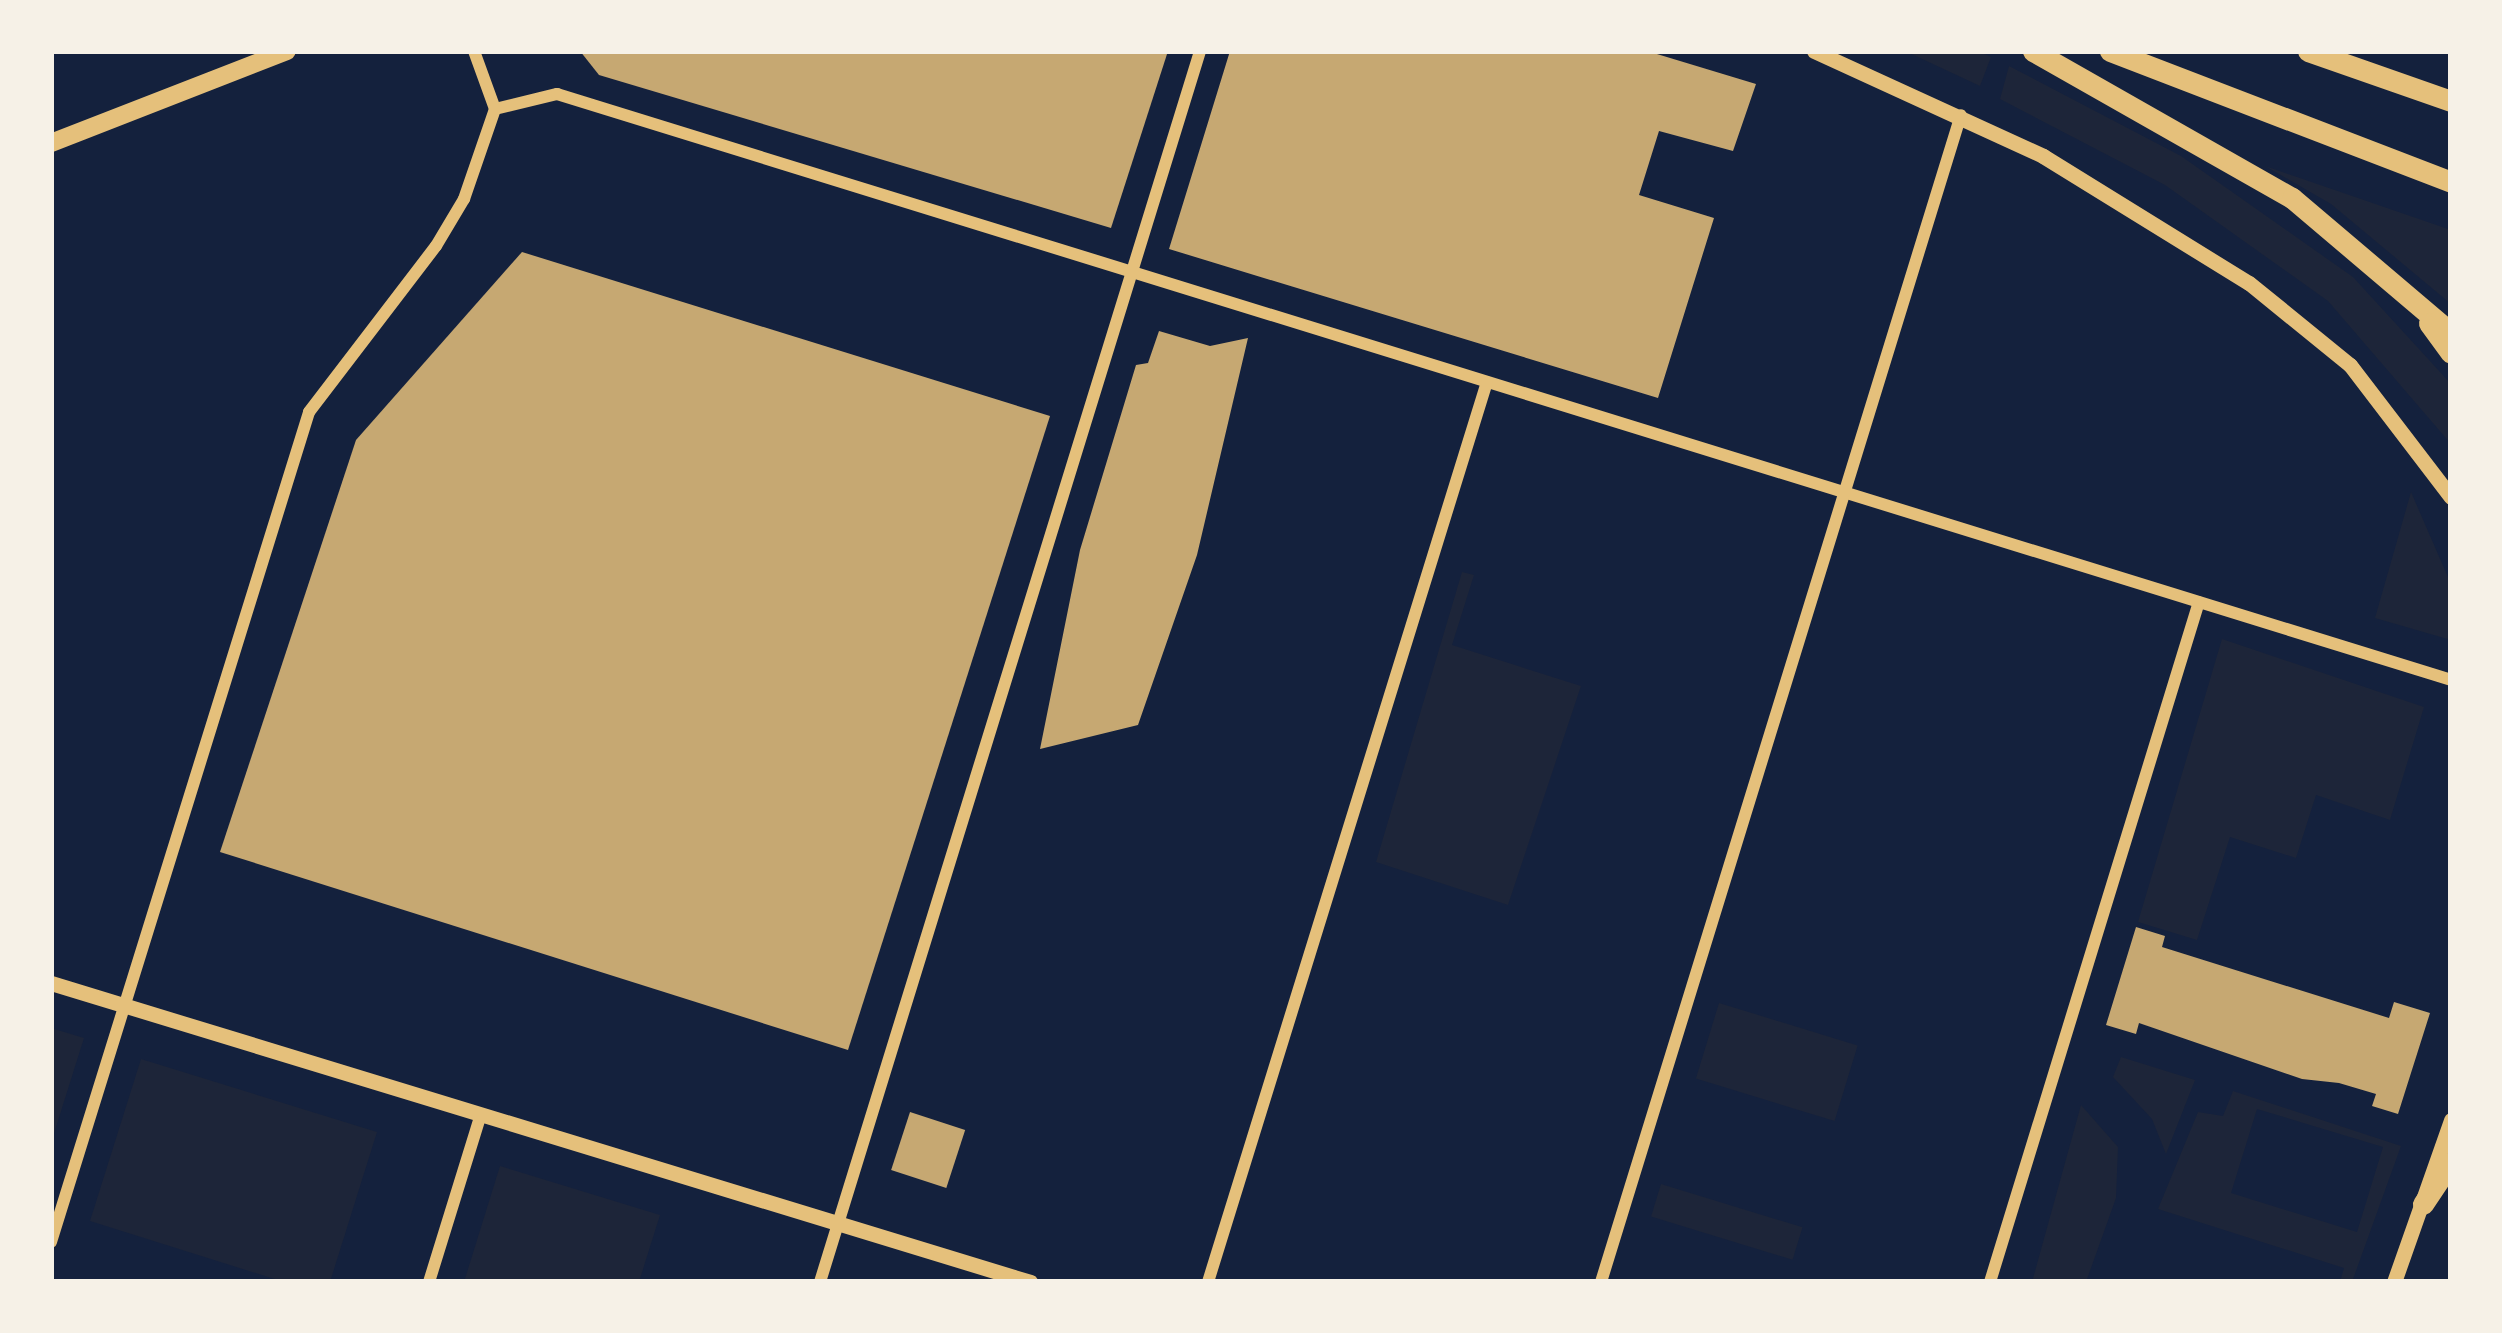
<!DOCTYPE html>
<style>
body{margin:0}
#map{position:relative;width:2502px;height:1333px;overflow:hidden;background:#14213d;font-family:"Source Serif 4",serif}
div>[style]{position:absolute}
.green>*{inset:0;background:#1d2539;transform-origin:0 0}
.building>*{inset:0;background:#c6a872;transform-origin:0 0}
.minor>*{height:12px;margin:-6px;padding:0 6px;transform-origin:6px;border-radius:6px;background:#e5c07b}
.tertiary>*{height:15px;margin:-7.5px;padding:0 7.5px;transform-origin:7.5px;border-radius:7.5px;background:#e5c07b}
.primary>*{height:18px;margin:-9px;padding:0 9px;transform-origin:9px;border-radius:9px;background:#e5c07b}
.motorway>*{height:21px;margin:-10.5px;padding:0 10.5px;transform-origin:10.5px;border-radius:10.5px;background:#e5c07b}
span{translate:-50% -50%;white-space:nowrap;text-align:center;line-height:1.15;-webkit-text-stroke:9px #f6f1e7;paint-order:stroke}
.frame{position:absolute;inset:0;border:54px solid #f6f1e7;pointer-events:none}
</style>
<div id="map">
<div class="green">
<i style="clip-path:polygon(1905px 51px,1978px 51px,1991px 57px,1980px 86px)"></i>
<i style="clip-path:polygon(2009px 66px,2181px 156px,2353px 277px,2451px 384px,2451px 444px,2328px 301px,2165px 185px,2000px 99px)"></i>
<i style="clip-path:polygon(2265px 166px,2451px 230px,2451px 304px,2331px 204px)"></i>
<i style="clip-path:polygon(2411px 492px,2451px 584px,2451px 640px,2375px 618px)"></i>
<i style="clip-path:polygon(1462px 572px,1474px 575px,1452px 645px,1581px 686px,1508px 905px,1376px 862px)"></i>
<i style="clip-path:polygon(2222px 639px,2424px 707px,2390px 820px,2316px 795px,2296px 858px,2230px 837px,2197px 940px,2138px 922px)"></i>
<i style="left:1719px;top:1003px;width:145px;height:79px;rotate:17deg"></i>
<i style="clip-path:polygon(51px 1028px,84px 1038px,51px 1143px)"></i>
<i style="clip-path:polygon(2121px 1057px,2195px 1080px,2166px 1154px,2152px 1119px,2113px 1077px)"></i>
<i style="clip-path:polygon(141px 1059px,377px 1132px,330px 1282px,284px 1282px,90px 1221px)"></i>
<i style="clip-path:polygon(evenodd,2233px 1091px,2401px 1146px,2352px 1282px,2340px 1282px,2344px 1268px,2158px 1209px,2198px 1112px,2223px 1116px,2233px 1091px,2257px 1109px,2383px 1147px,2357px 1232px,2231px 1193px,2257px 1109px)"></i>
<i style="clip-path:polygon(2081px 1105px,2118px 1147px,2116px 1198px,2086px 1282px,2032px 1282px)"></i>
<i style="clip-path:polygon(500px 1166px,660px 1215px,639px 1282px,464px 1282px)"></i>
<i style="left:1661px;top:1184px;width:148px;height:34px;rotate:17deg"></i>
</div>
<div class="building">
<i style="clip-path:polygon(580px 51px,1168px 51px,1111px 228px,599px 75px)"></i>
<i style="clip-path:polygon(1230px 51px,1647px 51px,1756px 84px,1733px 151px,1659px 131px,1639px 195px,1714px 218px,1658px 398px,1169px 249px)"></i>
<i style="clip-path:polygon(522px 252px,1050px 416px,848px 1050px,220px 852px,356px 440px)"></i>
<i style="clip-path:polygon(1159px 331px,1210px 346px,1248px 338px,1197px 555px,1138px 725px,1040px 749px,1080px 550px,1136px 365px,1148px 363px)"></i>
<i style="clip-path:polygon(2136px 927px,2165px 936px,2162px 947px,2389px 1018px,2394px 1002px,2430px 1013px,2398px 1114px,2372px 1106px,2376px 1094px,2339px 1083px,2302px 1079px,2139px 1023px,2136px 1034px,2106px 1025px)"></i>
<i style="left:910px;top:1112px;width:58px;height:61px;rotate:18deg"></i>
</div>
<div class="minor">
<i style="left:474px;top:51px;width:62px;rotate:70.1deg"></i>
<i style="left:495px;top:109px;width:64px;rotate:-13.6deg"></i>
<i style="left:557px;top:94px;width:1983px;rotate:17.19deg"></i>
<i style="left:51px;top:1242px;width:869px;rotate:-72.73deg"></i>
<i style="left:309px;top:412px;width:209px;rotate:-52.6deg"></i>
<i style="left:436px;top:246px;width:55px;rotate:-59.2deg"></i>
<i style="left:464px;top:199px;width:95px;rotate:-71deg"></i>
<i style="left:429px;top:1282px;width:176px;rotate:-72.8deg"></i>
<i style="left:820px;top:1282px;width:1288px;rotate:-72.84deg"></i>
<i style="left:1208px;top:1282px;width:942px;rotate:-72.78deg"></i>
<i style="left:1601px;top:1282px;width:1221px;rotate:-72.86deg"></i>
<i style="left:1990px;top:1282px;width:711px;rotate:-72.92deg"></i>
</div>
<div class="tertiary">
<i style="left:1814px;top:51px;width:252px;rotate:24.6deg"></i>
<i style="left:2043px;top:156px;width:242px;rotate:31.7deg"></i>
<i style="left:2249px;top:283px;width:130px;rotate:39.1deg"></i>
<i style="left:2350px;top:365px;width:166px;rotate:52.6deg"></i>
<i style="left:51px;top:983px;width:1024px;rotate:16.98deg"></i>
<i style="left:2394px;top:1282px;width:172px;rotate:-70.6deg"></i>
</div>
<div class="primary">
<i style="left:51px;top:143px;width:253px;rotate:-21.3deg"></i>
</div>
<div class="motorway">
<i style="left:2033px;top:51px;width:298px;rotate:29.6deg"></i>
<i style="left:2292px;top:198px;width:209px;rotate:40.3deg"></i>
<i style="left:2110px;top:51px;width:365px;rotate:21deg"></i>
<i style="left:2308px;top:51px;width:151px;rotate:19.3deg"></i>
<i style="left:2429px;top:323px;width:37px;rotate:54deg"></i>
<i style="left:2423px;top:1204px;width:50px;rotate:-56.3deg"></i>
</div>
<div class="frame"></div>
</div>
